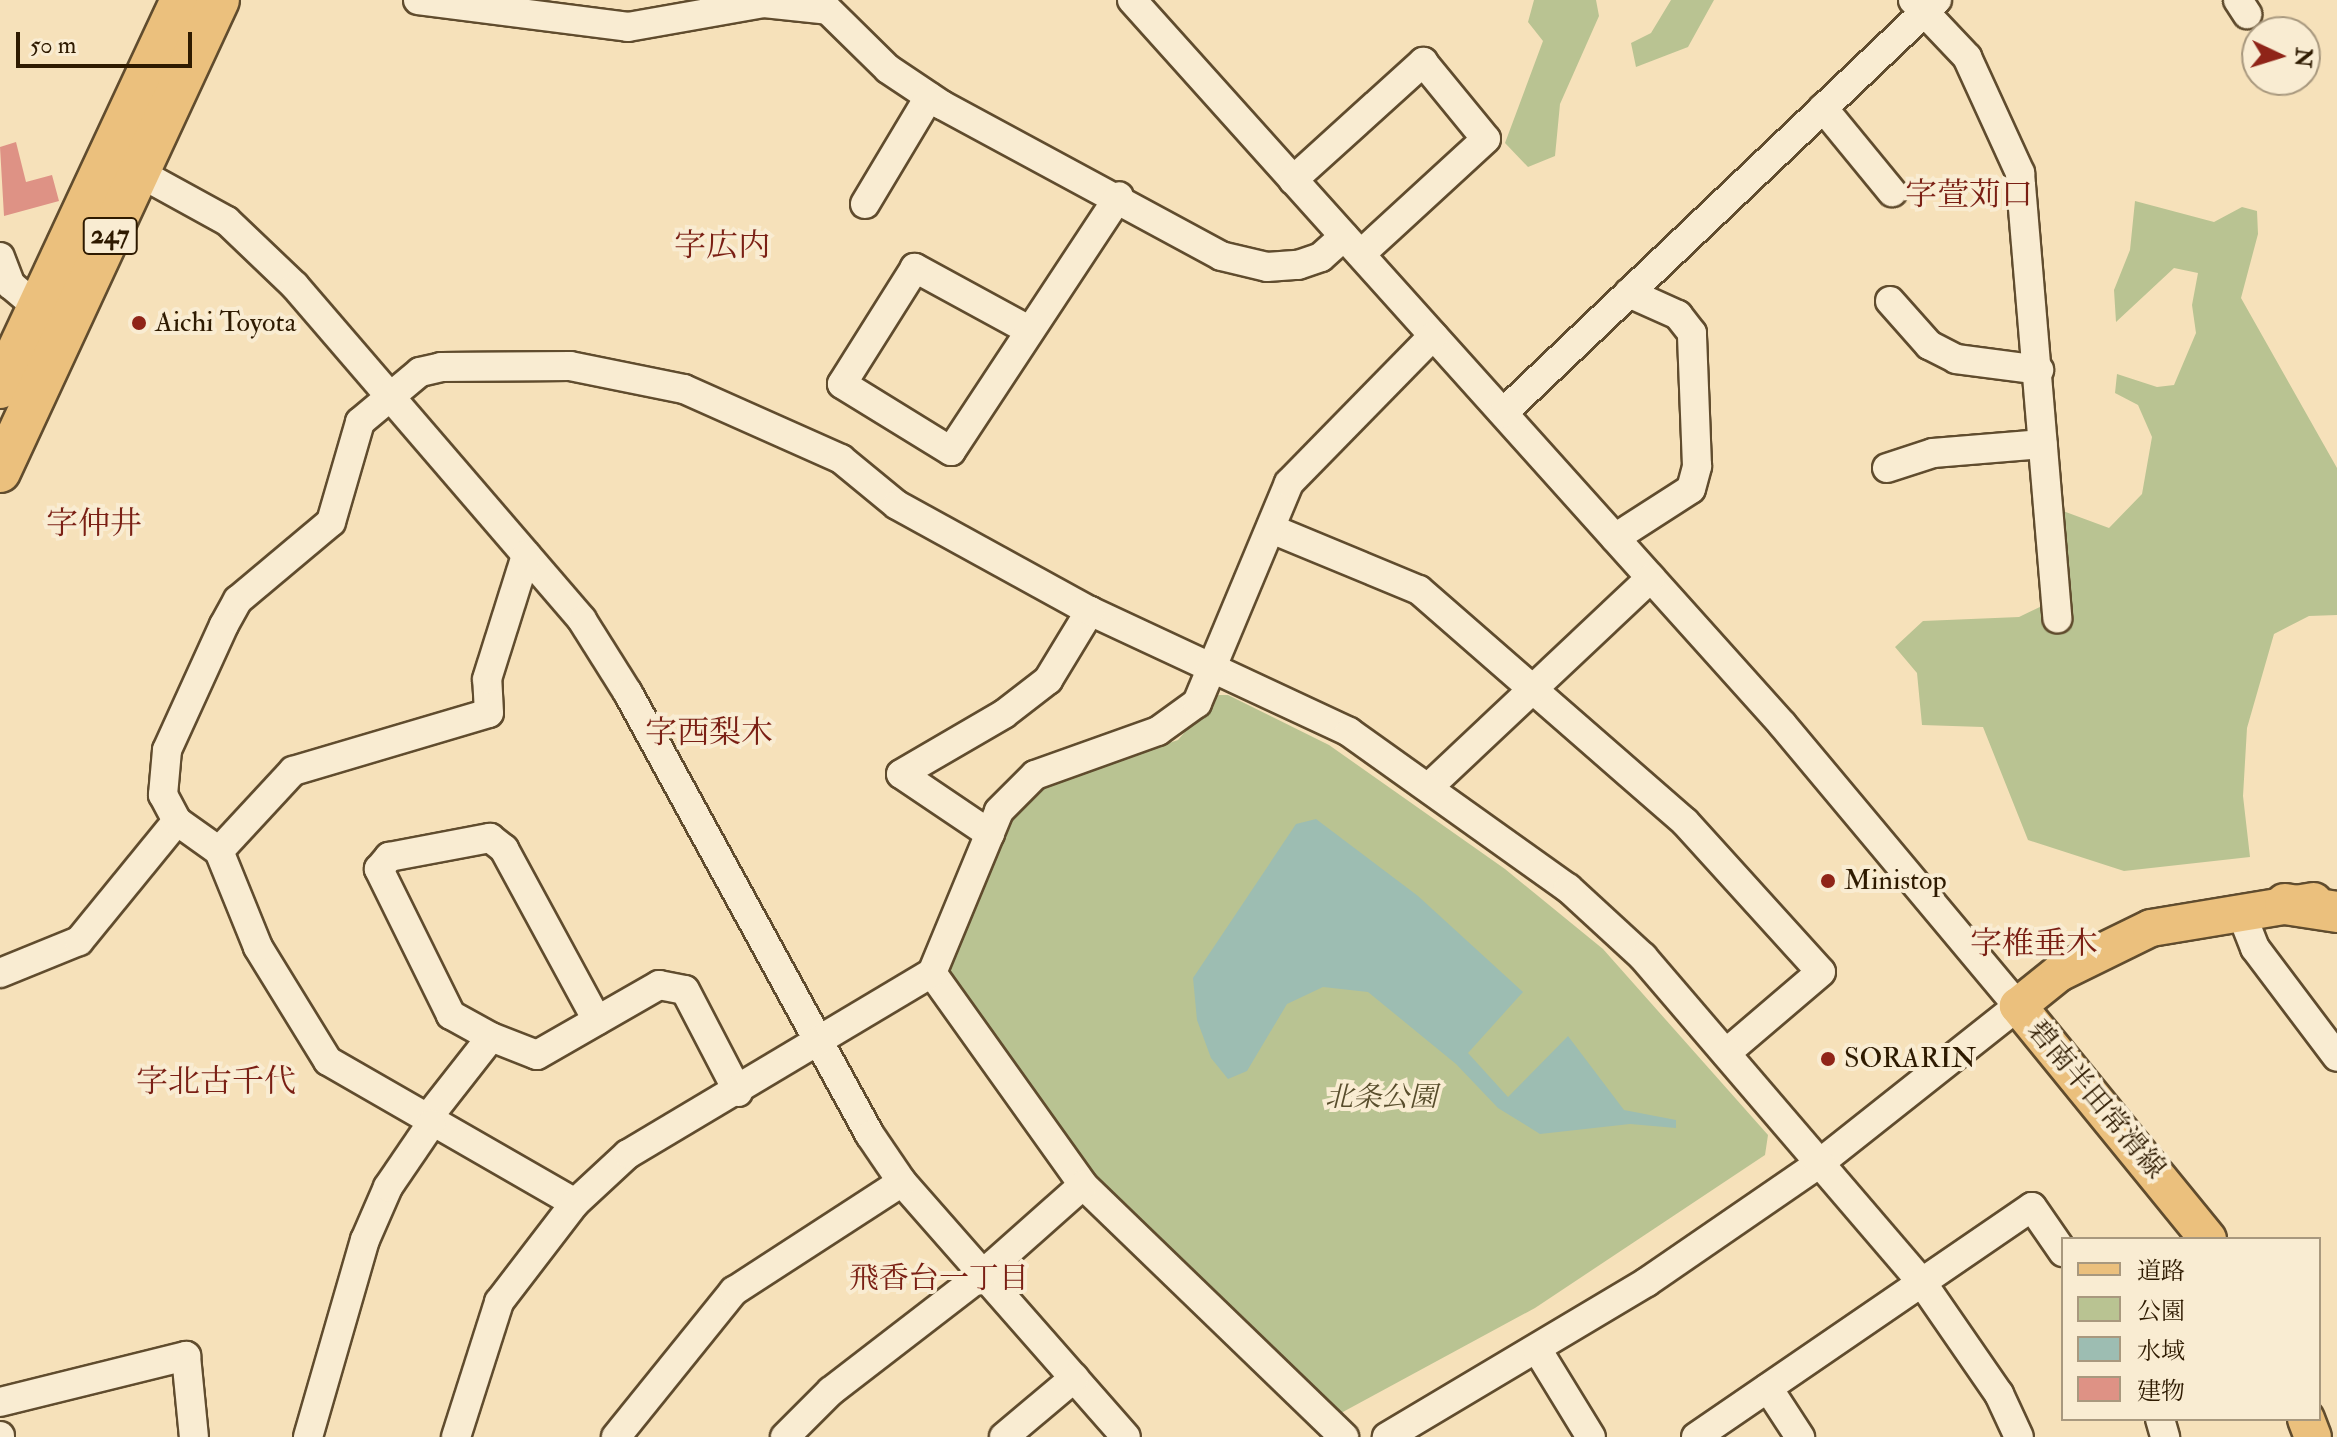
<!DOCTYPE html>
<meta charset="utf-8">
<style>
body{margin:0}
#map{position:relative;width:2337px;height:1437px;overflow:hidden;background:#f6e1ba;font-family:"IM FELL Double Pica","Noto Serif JP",serif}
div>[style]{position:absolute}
.green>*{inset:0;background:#b9c392}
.water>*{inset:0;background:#9dbdb2}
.building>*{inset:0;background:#de9285}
.roads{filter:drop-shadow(2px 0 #604c2e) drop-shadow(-2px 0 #604c2e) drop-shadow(0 2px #604c2e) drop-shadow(0 -2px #604c2e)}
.minor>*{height:28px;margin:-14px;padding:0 14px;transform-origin:14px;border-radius:14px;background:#f9ecd2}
.major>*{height:36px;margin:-18px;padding:0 18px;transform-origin:18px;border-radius:18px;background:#ebc07d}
.highway>*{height:40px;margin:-20px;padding:0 20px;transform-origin:20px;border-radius:20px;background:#ebc07d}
.dots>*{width:22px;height:22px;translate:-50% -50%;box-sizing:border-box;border:4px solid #f9ecd2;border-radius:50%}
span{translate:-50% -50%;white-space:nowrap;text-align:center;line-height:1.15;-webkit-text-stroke:8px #f9ecd2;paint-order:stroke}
.shield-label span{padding:2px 6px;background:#f9ecd2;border:2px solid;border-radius:6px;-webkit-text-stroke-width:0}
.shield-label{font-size:26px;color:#2e1a00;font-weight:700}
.poi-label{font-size:28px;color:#2e1a00}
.left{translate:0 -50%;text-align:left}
.park-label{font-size:28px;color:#584d2c;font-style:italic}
.street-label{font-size:28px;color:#2e1a00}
.neighbourhood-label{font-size:30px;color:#7a1f14}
.quarter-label{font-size:32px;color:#7a1f14}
.legend{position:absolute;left:2061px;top:1237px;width:260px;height:184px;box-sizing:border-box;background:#f9ecd2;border:2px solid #a8987e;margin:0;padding:10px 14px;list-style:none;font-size:24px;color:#2e1a00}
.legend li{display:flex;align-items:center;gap:16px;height:40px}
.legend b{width:40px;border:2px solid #a8987e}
.north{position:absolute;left:2241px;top:16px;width:80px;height:80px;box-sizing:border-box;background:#f9ecd2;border:2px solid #a8987e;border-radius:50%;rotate:94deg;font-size:22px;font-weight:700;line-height:32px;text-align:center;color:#2e1a00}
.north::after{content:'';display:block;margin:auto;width:28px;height:36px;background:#8f2418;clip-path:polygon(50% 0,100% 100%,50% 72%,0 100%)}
.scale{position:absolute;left:16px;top:32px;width:176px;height:36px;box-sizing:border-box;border:4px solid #2e1a00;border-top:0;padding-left:10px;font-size:24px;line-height:28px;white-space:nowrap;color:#2e1a00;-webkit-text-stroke:6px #f9ecd2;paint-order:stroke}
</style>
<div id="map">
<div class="green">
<i style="clip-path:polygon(1534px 0,1596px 0,1599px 16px,1560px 104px,1555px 156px,1528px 167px,1505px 143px,1543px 41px,1528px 22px)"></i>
<i style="clip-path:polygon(1671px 0,1714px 0,1688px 47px,1636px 67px,1631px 43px,1651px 33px)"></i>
<i style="clip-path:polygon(2135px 201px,2214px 222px,2242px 207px,2257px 211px,2258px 234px,2241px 298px,2337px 468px,2337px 615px,2309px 616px,2274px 634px,2247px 728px,2243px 796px,2250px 857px,2124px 871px,2028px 840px,1983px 727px,1922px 725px,1917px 673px,1895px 647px,1923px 621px,2019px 617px,2065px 595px,2063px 511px,2109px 528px,2142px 494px,2152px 437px,2138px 405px,2115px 393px,2117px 374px,2157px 387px,2174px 385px,2196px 333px,2192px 305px,2198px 273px,2174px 268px,2116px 322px,2114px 290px,2130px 250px)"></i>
<i style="clip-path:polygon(1216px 695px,1228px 695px,1329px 745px,1505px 869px,1603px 949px,1768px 1135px,1765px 1155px,1535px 1308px,1341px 1413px,1091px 1177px,945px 970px,1011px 812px,1045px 784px,1178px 740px)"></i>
</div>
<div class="water">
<i style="clip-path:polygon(1316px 819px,1418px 896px,1523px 992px,1468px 1053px,1508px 1097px,1568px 1036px,1624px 1110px,1676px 1120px,1676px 1128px,1630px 1124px,1540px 1134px,1498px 1108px,1456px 1064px,1368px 992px,1323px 987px,1287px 1004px,1247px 1071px,1228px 1079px,1211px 1058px,1197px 1020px,1193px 978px,1296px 824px)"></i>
</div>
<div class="building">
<i style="clip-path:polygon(16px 142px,26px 182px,52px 175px,59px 201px,4px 216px,0 147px)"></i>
</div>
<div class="roads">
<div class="minor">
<i style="left:418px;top:0;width:212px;rotate:7.3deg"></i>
<i style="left:628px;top:27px;width:138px;rotate:-10deg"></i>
<i style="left:764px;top:3px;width:64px;rotate:6.2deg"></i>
<i style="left:828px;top:10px;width:84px;rotate:44.5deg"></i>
<i style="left:888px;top:69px;width:65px;rotate:33.7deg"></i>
<i style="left:942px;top:105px;width:317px;rotate:28.4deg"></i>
<i style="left:1221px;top:256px;width:47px;rotate:13.4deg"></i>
<i style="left:1267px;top:267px;width:31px;rotate:-4deg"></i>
<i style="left:1298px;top:265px;width:24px;rotate:-19deg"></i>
<i style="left:1321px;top:257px;width:31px;rotate:-42deg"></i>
<i style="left:1132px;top:0;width:973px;rotate:48.08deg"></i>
<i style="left:1782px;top:724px;width:368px;rotate:50.1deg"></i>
<i style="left:2018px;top:1006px;width:253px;rotate:141.6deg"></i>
<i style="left:1820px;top:1163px;width:210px;rotate:145.5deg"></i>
<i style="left:1647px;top:1282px;width:303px;rotate:149.2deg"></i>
<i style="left:1913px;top:0;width:79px;rotate:46.5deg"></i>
<i style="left:1967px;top:57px;width:128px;rotate:65.4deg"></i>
<i style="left:2020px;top:173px;width:447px;rotate:85.2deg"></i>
<i style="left:2238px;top:0;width:17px;rotate:57deg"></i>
<i style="left:1823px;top:108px;width:109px;rotate:50.6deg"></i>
<i style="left:125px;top:165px;width:116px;rotate:28.8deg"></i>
<i style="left:227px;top:221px;width:94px;rotate:43.7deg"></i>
<i style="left:295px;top:286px;width:440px;rotate:49.3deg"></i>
<i style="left:582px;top:620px;width:86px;rotate:57.8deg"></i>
<i style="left:628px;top:693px;width:504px;rotate:61.3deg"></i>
<i style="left:870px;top:1135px;width:57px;rotate:55.8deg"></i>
<i style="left:902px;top:1182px;width:339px;rotate:48.7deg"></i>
<i style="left:1293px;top:180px;width:176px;rotate:-42.2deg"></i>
<i style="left:1423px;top:62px;width:99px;rotate:50.7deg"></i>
<i style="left:1486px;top:139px;width:170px;rotate:137.4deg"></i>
<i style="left:865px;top:204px;width:125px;rotate:-59.1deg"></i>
<i style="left:0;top:257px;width:30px;rotate:69deg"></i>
<i style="left:11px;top:285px;width:34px;rotate:40deg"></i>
<i style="left:1890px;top:301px;width:59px;rotate:48.4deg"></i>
<i style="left:1929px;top:345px;width:30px;rotate:27deg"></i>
<i style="left:1956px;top:359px;width:84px;rotate:7.5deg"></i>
<i style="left:1027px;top:329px;width:128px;rotate:-151.4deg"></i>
<i style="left:915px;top:268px;width:137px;rotate:122.2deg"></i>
<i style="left:842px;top:384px;width:128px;rotate:31.6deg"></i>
<i style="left:951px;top:451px;width:305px;rotate:-56.6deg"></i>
<i style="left:1503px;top:413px;width:599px;rotate:-43.58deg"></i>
<i style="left:1887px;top:468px;width:48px;rotate:-18.1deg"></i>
<i style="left:1933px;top:453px;width:110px;rotate:-4.7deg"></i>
<i style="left:1274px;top:530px;width:157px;rotate:22.5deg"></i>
<i style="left:1419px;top:590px;width:353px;rotate:41.1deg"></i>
<i style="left:1685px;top:822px;width:202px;rotate:47.8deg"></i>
<i style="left:1821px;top:972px;width:125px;rotate:139.5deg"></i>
<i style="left:1615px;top:538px;width:90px;rotate:-32.8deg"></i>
<i style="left:1691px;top:489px;width:24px;rotate:-75deg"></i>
<i style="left:1697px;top:466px;width:133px;rotate:-92.2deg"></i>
<i style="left:1692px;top:333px;width:23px;rotate:-128deg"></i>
<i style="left:1678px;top:315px;width:54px;rotate:-155.8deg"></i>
<i style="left:1431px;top:785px;width:302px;rotate:-43.3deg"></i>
<i style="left:990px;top:834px;width:107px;rotate:-146deg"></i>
<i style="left:901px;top:774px;width:119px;rotate:-30.2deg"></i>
<i style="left:1004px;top:714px;width:56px;rotate:-37.7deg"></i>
<i style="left:1048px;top:680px;width:81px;rotate:-58.7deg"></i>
<i style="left:1090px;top:611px;width:286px;rotate:25deg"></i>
<i style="left:1349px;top:732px;width:269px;rotate:35.5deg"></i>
<i style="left:1568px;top:888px;width:102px;rotate:42.6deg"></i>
<i style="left:1643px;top:957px;width:430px;rotate:49.4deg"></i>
<i style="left:1923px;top:1284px;width:134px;rotate:55.4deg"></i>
<i style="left:1999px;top:1394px;width:47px;rotate:65.1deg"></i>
<i style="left:219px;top:851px;width:109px;rotate:-47.2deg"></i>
<i style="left:293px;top:771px;width:204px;rotate:-16.5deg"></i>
<i style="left:489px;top:713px;width:34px;rotate:-93deg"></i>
<i style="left:487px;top:679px;width:130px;rotate:-72.5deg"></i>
<i style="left:2240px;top:910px;width:41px;rotate:68.5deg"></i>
<i style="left:2255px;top:948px;width:136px;rotate:53deg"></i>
<i style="left:0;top:973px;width:85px;rotate:-22.1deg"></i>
<i style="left:79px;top:941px;width:155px;rotate:-50.8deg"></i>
<i style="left:932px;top:973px;width:260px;rotate:54.5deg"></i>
<i style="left:1083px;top:1185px;width:363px;rotate:44deg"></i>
<i style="left:491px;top:1037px;width:46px;rotate:-151.2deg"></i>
<i style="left:451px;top:1015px;width:163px;rotate:-116.3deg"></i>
<i style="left:379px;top:869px;width:16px;rotate:-50deg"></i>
<i style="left:389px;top:857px;width:103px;rotate:-10.7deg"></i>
<i style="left:490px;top:838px;width:18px;rotate:38deg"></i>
<i style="left:504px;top:849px;width:195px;rotate:61.5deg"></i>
<i style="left:426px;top:1120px;width:105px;rotate:-51.9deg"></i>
<i style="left:491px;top:1037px;width:49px;rotate:21.4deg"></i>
<i style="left:537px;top:1055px;width:141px;rotate:-29.8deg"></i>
<i style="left:659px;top:985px;width:26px;rotate:11deg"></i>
<i style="left:685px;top:990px;width:115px;rotate:62.5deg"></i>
<i style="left:575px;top:1203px;width:285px;rotate:-150.1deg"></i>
<i style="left:328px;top:1061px;width:134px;rotate:-121.6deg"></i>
<i style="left:258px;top:947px;width:104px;rotate:-112.1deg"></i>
<i style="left:219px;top:851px;width:52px;rotate:-144.5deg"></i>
<i style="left:177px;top:821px;width:30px;rotate:-118deg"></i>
<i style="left:163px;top:795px;width:45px;rotate:-84.9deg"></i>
<i style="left:167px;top:750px;width:137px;rotate:-65.5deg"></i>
<i style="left:224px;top:625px;width:29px;rotate:-61deg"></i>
<i style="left:238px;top:600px;width:121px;rotate:-40deg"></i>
<i style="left:331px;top:522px;width:104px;rotate:-73.8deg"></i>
<i style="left:360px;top:422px;width:78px;rotate:-39.8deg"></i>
<i style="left:420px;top:372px;width:22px;rotate:-13deg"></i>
<i style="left:441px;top:367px;width:129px;rotate:-0.4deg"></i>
<i style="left:570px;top:366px;width:116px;rotate:11.4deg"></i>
<i style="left:684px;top:389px;width:172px;rotate:24deg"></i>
<i style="left:841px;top:459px;width:72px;rotate:39.4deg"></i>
<i style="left:897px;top:505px;width:220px;rotate:28.8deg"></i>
<i style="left:1537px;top:1349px;width:103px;rotate:58.5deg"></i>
<i style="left:1768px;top:1388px;width:59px;rotate:56.9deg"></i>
<i style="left:0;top:1402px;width:192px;rotate:-13.9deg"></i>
<i style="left:186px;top:1356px;width:81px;rotate:84.4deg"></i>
<i style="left:2160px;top:1419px;width:19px;rotate:74deg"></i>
<i style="left:0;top:1436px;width:1px;rotate:90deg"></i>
<i style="left:308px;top:1437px;width:205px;rotate:-73.9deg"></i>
<i style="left:365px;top:1240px;width:58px;rotate:-66.5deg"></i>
<i style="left:388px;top:1187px;width:76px;rotate:-55.7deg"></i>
<i style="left:456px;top:1437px;width:142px;rotate:-72.3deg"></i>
<i style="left:499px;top:1302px;width:125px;rotate:-52.5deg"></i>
<i style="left:575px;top:1203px;width:72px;rotate:-42.8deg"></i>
<i style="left:628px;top:1154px;width:354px;rotate:-30.8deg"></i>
<i style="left:932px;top:973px;width:175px;rotate:-67.5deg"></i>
<i style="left:999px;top:811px;width:51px;rotate:-45deg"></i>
<i style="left:1035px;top:775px;width:131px;rotate:-19.7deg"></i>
<i style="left:1158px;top:731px;width:48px;rotate:-35.7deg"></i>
<i style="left:1197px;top:703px;width:238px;rotate:-67.3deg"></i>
<i style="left:1289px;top:483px;width:206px;rotate:-45.6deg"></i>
<i style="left:616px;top:1437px;width:188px;rotate:-51.1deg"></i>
<i style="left:734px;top:1291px;width:200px;rotate:-33deg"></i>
<i style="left:785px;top:1437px;width:65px;rotate:-45deg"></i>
<i style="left:831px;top:1391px;width:193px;rotate:-37.6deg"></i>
<i style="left:984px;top:1273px;width:132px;rotate:-41.6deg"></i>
<i style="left:1004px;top:1437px;width:92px;rotate:-40.1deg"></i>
<i style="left:1696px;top:1437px;width:407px;rotate:-34.4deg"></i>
<i style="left:2032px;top:1207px;width:55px;rotate:55.4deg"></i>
</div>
<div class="major">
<i style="left:2208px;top:1239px;width:301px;rotate:-129.2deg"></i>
<i style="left:2018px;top:1006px;width:53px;rotate:-38.8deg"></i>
<i style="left:2059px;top:973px;width:102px;rotate:-26.1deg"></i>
<i style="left:2151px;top:928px;width:165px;rotate:-9.4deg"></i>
<i style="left:2306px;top:1419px;width:19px;rotate:69deg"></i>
</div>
<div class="highway">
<i style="left:0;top:388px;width:428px;rotate:-65deg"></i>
<i style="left:0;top:472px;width:520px;rotate:-65.11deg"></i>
<i style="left:2285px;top:904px;width:53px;rotate:8.7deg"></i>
</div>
</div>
<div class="dots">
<i style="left:139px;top:323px;background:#8f2418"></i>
<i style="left:1828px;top:881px;background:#8f2418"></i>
<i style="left:1828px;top:1059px;background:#8f2418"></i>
</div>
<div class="shield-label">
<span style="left:110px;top:236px">247</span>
</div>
<div class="poi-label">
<span class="left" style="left:155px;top:323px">Aichi Toyota</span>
<span class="left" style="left:1844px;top:881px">Ministop</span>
<span class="left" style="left:1844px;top:1059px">SORARIN</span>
</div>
<div class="park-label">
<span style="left:1381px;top:1098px">北条公園</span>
</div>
<div class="street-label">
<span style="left:2096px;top:1100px;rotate:50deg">碧南半田常滑線</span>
</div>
<div class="neighbourhood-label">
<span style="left:939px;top:1279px">飛香台一丁目</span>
</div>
<div class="quarter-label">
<span style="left:1969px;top:195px">字萱苅口</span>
<span style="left:722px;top:246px">字広内</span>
<span style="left:94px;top:524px">字仲井</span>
<span style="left:709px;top:733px">字西梨木</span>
<span style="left:2034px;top:944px">字椎垂木</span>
<span style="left:216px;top:1082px">字北古千代</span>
</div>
<ul class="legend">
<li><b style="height:10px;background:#ebc07d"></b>道路</li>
<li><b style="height:22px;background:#b9c392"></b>公園</li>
<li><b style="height:22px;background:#9dbdb2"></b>水域</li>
<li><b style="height:22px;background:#de9285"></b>建物</li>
</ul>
<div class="north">N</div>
<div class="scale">50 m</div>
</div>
